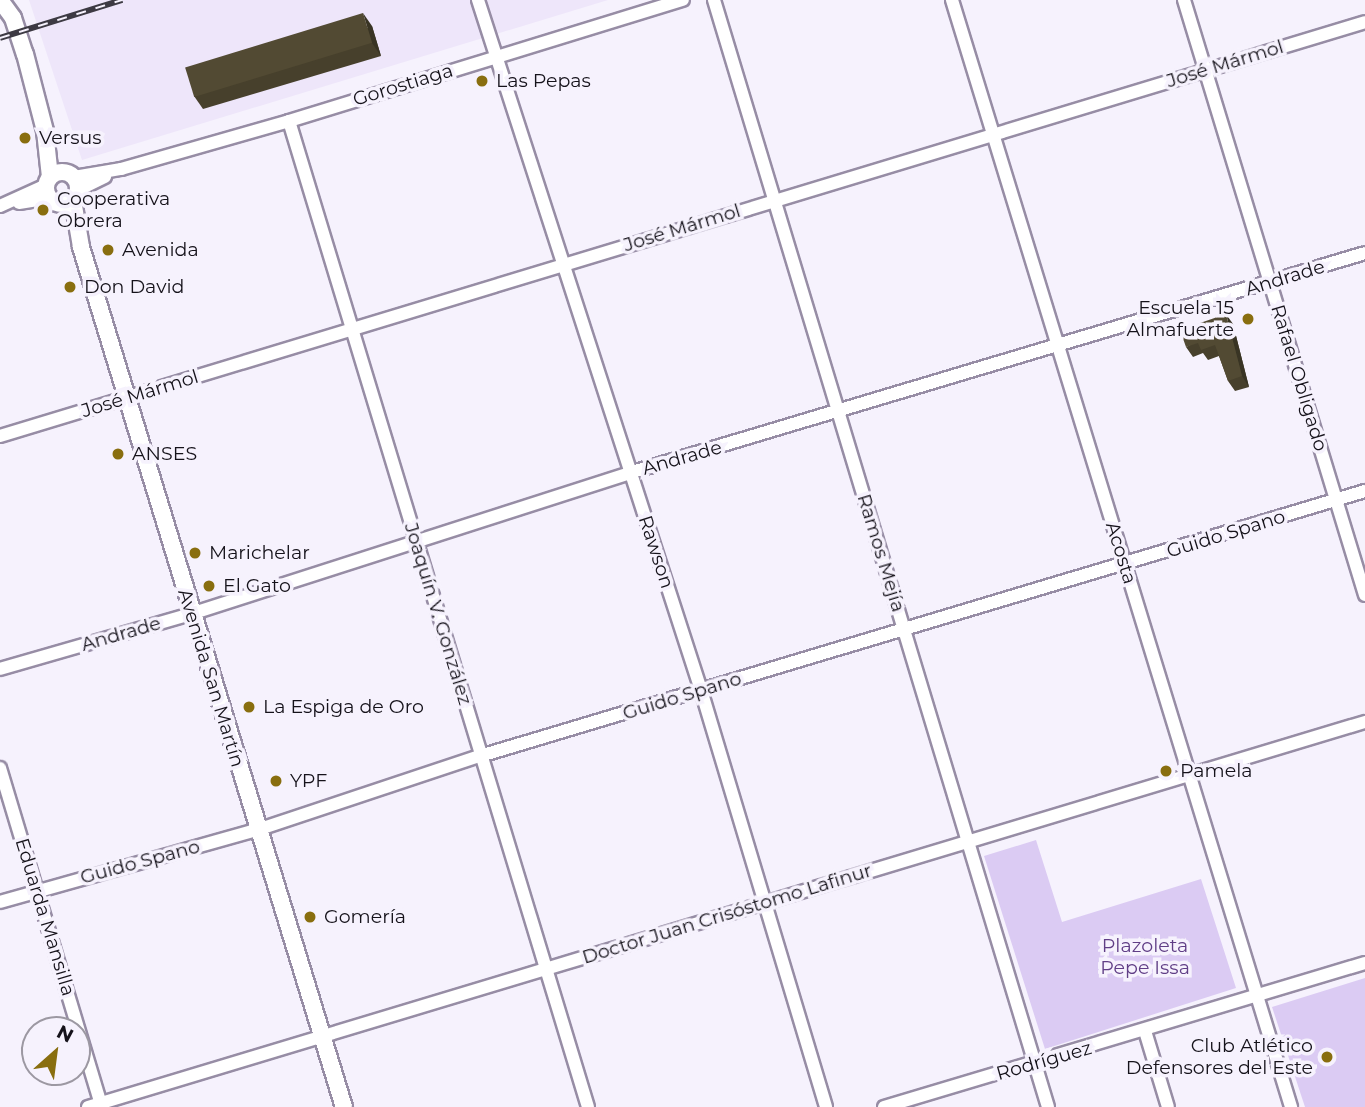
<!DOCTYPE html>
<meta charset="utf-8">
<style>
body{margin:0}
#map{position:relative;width:1365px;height:1107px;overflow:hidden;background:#f6f2fd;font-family:Montserrat,sans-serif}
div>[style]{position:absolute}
.built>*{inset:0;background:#eee6fa}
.green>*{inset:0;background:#dbcbf3}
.roads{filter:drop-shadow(2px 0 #978da5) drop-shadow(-2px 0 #978da5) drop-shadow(0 2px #978da5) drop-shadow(0 -2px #978da5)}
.minor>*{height:12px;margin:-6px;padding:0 6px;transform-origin:6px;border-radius:6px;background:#fff}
.major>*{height:16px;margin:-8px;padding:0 8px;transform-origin:8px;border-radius:8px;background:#fff}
.major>.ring{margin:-8px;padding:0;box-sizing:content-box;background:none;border:16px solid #fff;border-radius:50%}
.rail>*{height:6px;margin-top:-3px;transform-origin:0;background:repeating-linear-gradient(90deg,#f6f2fd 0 10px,#3d3a43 0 20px);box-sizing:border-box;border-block:2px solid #3d3a43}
.wall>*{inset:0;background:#47402c}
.shaded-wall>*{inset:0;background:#393424}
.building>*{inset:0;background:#524a33;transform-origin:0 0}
.dots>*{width:19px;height:19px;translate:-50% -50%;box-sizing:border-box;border:4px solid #f6f2fd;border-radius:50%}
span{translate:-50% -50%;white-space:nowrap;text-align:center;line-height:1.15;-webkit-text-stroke:7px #f6f2fd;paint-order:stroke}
.street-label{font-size:19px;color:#15121a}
.poi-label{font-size:19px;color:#15121a}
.left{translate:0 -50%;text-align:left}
.right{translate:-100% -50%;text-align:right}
.park-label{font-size:19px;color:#603e86}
.north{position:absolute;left:21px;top:1016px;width:70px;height:70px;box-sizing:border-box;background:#f6f2fd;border:2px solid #9c98a2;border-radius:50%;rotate:28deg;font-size:19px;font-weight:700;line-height:28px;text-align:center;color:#15121a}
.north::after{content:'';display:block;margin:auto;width:24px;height:32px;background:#896e0f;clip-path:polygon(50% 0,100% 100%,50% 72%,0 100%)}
</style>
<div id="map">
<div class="built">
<i style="clip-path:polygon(29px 0,608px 0,82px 160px)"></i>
</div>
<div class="green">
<i style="clip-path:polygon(1036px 840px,1062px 922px,1201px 879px,1236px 988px,1045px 1049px,984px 856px)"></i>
<i style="clip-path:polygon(1365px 978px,1365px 1107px,1305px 1107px,1272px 1007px)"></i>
</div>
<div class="roads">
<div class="minor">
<i style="left:478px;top:0;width:725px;rotate:72.09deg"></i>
<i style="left:701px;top:690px;width:435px;rotate:73.3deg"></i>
<i style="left:714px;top:0;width:1156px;rotate:73.21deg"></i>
<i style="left:952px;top:0;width:1158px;rotate:72.97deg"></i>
<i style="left:1184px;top:0;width:622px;rotate:73.08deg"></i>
<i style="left:289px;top:121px;width:1030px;rotate:73.13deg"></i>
<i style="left:74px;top:177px;width:48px;rotate:-9.7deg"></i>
<i style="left:121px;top:169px;width:175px;rotate:-15.9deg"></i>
<i style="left:289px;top:121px;width:412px;rotate:-17.1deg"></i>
<i style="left:78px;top:190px;width:30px;rotate:-26deg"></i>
<i style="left:19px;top:203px;width:30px;rotate:-9deg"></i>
<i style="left:0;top:206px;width:51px;rotate:-24.5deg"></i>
<i style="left:0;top:436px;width:1426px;rotate:-16.87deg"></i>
<i style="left:0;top:669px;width:199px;rotate:-16.1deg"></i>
<i style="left:191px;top:614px;width:460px;rotate:-17.8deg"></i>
<i style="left:629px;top:473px;width:768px;rotate:-16.64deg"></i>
<i style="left:0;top:768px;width:354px;rotate:73.3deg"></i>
<i style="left:0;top:902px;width:267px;rotate:-15.7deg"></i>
<i style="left:257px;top:830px;width:235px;rotate:-18.4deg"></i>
<i style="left:480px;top:756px;width:924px;rotate:-16.67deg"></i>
<i style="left:1145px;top:1031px;width:79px;rotate:73.2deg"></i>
<i style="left:88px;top:1107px;width:1334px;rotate:-16.78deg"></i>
<i style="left:884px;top:1107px;width:502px;rotate:-16.67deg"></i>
</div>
<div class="major">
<i style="left:0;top:0;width:22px;rotate:54deg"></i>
<i style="left:13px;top:18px;width:38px;rotate:72deg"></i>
<i style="left:25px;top:54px;width:80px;rotate:75.4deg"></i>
<i style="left:45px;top:131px;width:46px;rotate:83.8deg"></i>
<i class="ring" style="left:46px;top:172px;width:16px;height:16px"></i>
<i style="left:73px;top:200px;width:48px;rotate:80.3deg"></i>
<i style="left:81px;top:247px;width:899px;rotate:73deg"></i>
</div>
</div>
<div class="rail">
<i style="left:0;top:38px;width:128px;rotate:-17.3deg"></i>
</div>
<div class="wall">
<i style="clip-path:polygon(372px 26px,381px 56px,203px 109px,194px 96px)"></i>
<i style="clip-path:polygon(1233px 324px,1249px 387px,1235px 391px,1228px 381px,1219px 356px,1208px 360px,1203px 353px,1193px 357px,1186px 347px)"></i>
</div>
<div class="shaded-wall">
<i style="clip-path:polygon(363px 13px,372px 26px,381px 56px,372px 43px)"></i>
<i style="clip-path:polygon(1226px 314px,1233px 324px,1249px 387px,1242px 376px)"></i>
</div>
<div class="building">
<i style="left:363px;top:13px;width:31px;height:186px;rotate:73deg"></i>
<i style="clip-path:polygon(1226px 314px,1242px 376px,1228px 381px,1215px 345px,1201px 350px,1198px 343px,1186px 347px,1180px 330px)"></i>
</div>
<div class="dots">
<i style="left:482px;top:81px;background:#896e0f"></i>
<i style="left:25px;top:138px;background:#896e0f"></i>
<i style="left:43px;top:210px;background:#896e0f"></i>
<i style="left:108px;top:250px;background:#896e0f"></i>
<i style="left:70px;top:287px;background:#896e0f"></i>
<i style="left:1248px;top:319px;background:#896e0f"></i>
<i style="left:118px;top:454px;background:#896e0f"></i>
<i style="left:195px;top:553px;background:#896e0f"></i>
<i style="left:209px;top:586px;background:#896e0f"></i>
<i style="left:249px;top:707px;background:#896e0f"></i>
<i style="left:1166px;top:771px;background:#896e0f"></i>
<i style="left:276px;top:781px;background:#896e0f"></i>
<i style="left:310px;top:917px;background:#896e0f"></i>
<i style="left:1327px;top:1057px;background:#896e0f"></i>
</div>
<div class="street-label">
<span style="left:1225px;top:64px;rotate:-17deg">José Mármol</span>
<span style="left:403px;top:85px;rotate:-17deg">Gorostiaga</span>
<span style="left:682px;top:228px;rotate:-17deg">José Mármol</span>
<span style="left:1285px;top:278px;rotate:-17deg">Andrade</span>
<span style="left:1299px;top:378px;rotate:73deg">Rafael Obligado</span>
<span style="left:140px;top:394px;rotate:-17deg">José Mármol</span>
<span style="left:682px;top:458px;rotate:-16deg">Andrade</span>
<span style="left:1226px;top:534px;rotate:-17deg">Guido Spano</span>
<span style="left:656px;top:552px;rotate:72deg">Rawson</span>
<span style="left:881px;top:553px;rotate:73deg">Ramos Mejía</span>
<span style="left:1121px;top:553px;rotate:73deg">Acosta</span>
<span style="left:438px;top:614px;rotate:73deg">Joaquín V. González</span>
<span style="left:121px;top:634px;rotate:-16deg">Andrade</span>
<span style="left:211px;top:678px;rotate:73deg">Avenida San Martín</span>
<span style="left:682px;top:696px;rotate:-17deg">Guido Spano</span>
<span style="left:140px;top:862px;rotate:-15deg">Guido Spano</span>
<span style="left:727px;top:914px;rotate:-17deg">Doctor Juan Crisóstomo Lafinur</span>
<span style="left:45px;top:917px;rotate:73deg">Eduarda Mansilla</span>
<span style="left:1044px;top:1061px;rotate:-16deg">Rodríguez</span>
</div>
<div class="poi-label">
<span class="left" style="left:496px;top:81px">Las Pepas</span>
<span class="left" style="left:39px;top:138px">Versus</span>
<span class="left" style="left:57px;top:210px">Cooperativa<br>Obrera</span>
<span class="left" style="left:122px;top:250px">Avenida</span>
<span class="left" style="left:84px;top:287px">Don David</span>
<span class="right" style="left:1234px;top:319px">Escuela 15<br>Almafuerte</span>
<span class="left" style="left:132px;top:454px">ANSES</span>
<span class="left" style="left:209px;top:553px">Marichelar</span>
<span class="left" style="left:223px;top:586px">El Gato</span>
<span class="left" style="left:263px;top:707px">La Espiga de Oro</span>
<span class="left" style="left:1180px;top:771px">Pamela</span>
<span class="left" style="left:290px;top:781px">YPF</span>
<span class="left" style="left:324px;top:917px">Gomería</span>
<span class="right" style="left:1313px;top:1057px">Club Atlético<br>Defensores del Este</span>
</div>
<div class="park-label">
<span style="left:1145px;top:957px">Plazoleta<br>Pepe Issa</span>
</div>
<div class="north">N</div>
</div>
